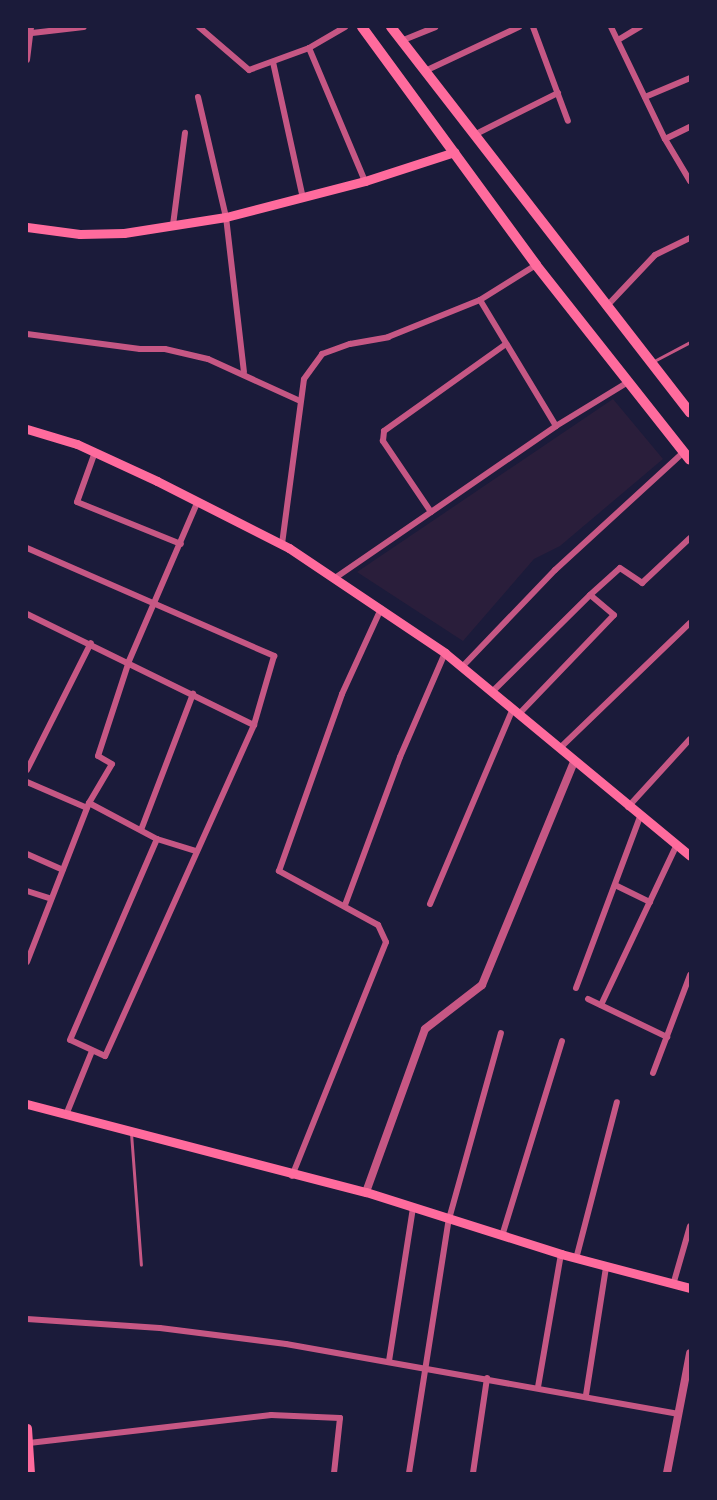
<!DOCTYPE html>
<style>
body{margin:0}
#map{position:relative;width:717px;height:1500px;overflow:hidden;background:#1b1b3a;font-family:Quicksand,sans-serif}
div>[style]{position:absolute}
.green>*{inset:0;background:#2a1e3b}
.service>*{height:3px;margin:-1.5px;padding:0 1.5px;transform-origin:1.5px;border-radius:1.5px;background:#c65784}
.minor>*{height:6px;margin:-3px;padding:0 3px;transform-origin:3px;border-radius:3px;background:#c65784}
.tertiary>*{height:8px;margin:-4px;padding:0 4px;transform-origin:4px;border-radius:4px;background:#c65784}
.secondary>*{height:9px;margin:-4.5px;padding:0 4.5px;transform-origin:4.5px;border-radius:4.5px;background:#ff6b9d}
.primary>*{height:10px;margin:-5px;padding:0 5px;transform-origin:5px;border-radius:5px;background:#ff6b9d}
span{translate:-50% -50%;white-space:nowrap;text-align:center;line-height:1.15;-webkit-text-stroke:4.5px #1b1b3a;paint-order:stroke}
.frame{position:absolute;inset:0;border:28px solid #1b1b3a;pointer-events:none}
</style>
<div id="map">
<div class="green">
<i style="clip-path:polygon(613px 399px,663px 459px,560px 546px,534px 559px,463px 641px,357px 572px)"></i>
</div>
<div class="service">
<i style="left:654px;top:361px;width:41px;rotate:-27.8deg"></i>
<i style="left:131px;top:1133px;width:132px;rotate:85.7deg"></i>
</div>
<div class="minor">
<i style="left:199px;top:27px;width:66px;rotate:40.7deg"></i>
<i style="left:249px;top:70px;width:64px;rotate:-20.1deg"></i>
<i style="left:309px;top:48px;width:42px;rotate:-30.3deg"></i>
<i style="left:533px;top:27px;width:100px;rotate:69.6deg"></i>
<i style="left:611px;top:27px;width:124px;rotate:64.3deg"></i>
<i style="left:665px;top:139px;width:49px;rotate:59.2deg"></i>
<i style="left:32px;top:33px;width:52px;rotate:-6.6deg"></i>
<i style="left:618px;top:40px;width:26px;rotate:-31deg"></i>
<i style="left:401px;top:41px;width:37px;rotate:-22deg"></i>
<i style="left:309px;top:48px;width:144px;rotate:67.2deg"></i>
<i style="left:27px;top:60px;width:33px;rotate:-83deg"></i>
<i style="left:273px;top:62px;width:139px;rotate:77.6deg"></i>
<i style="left:425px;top:71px;width:104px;rotate:-25.1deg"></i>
<i style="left:198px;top:97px;width:123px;rotate:76.9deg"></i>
<i style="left:226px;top:217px;width:156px;rotate:83.4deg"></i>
<i style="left:645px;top:97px;width:49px;rotate:-22.9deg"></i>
<i style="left:474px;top:135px;width:94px;rotate:-26.6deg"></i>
<i style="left:665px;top:139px;width:28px;rotate:-26deg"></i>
<i style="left:173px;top:225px;width:93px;rotate:-82.6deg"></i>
<i style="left:480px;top:300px;width:147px;rotate:58.9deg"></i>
<i style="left:606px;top:307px;width:71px;rotate:-46.7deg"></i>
<i style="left:655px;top:255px;width:39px;rotate:-26deg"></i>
<i style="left:27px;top:334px;width:114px;rotate:7.6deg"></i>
<i style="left:140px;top:349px;width:25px"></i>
<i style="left:165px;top:349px;width:44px;rotate:13.1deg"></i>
<i style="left:208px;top:359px;width:101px;rotate:24.5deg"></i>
<i style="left:95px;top:452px;width:53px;rotate:109.8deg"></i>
<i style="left:77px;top:502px;width:112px;rotate:22deg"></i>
<i style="left:431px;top:512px;width:86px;rotate:-124.1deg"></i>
<i style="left:383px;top:441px;width:10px;rotate:-84deg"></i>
<i style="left:384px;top:431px;width:150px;rotate:-35.5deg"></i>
<i style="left:282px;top:544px;width:166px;rotate:-82.4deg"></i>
<i style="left:304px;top:379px;width:31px;rotate:-54deg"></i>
<i style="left:322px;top:354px;width:30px;rotate:-20deg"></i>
<i style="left:350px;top:344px;width:39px;rotate:-10deg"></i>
<i style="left:388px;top:337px;width:99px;rotate:-21.9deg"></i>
<i style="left:480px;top:300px;width:66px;rotate:-32deg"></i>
<i style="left:27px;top:548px;width:270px;rotate:23.6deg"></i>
<i style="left:274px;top:656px;width:72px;rotate:106.2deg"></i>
<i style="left:254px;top:725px;width:363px;rotate:114.2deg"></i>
<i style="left:105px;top:1056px;width:38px;rotate:-155deg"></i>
<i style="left:70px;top:1040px;width:219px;rotate:-66.6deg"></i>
<i style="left:335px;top:578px;width:268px;rotate:-34.5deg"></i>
<i style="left:556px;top:426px;width:84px;rotate:-31.4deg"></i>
<i style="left:27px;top:614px;width:253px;rotate:26.1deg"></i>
<i style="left:462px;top:667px;width:134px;rotate:-46.2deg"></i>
<i style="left:555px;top:570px;width:175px;rotate:-42.5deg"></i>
<i style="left:493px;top:691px;width:136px;rotate:-44.7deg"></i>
<i style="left:519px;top:714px;width:137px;rotate:-46.2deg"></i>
<i style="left:614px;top:615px;width:31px;rotate:-140deg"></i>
<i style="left:590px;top:595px;width:40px;rotate:-42deg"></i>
<i style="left:620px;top:568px;width:27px;rotate:34deg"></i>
<i style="left:642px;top:583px;width:66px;rotate:-43.2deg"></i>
<i style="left:561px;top:747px;width:179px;rotate:-43.9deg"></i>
<i style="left:27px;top:770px;width:142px;rotate:-63.3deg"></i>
<i style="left:27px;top:782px;width:65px;rotate:23.4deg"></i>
<i style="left:89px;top:803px;width:77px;rotate:27.9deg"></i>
<i style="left:157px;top:839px;width:41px;rotate:17.1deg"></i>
<i style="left:628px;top:807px;width:92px;rotate:-47.6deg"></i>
<i style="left:141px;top:830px;width:146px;rotate:-69.1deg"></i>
<i style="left:27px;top:854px;width:39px;rotate:24deg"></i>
<i style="left:615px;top:885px;width:39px;rotate:26deg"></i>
<i style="left:27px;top:891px;width:25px;rotate:18deg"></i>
<i style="left:430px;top:904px;width:213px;rotate:-67deg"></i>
<i style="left:345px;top:905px;width:158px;rotate:-69.6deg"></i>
<i style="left:400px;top:757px;width:113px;rotate:-66.6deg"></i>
<i style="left:27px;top:962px;width:171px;rotate:-68.7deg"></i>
<i style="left:89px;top:803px;width:45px;rotate:-59.5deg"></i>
<i style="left:112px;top:764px;width:16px;rotate:-150deg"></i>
<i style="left:98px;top:756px;width:100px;rotate:-71.9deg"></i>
<i style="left:129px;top:661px;width:174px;rotate:-66.7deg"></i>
<i style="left:576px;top:988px;width:183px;rotate:-69.5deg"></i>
<i style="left:588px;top:999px;width:88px;rotate:25.7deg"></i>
<i style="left:601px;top:1005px;width:176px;rotate:-64.7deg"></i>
<i style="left:653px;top:1073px;width:105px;rotate:-69.3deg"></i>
<i style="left:66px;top:1115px;width:69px;rotate:-67.9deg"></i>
<i style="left:292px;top:1176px;width:252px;rotate:-68.1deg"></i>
<i style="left:386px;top:942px;width:19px;rotate:-115deg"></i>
<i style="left:378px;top:925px;width:113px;rotate:-151.4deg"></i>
<i style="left:279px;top:871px;width:188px;rotate:-70.4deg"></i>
<i style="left:342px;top:694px;width:94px;rotate:-65.4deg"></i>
<i style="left:502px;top:1236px;width:204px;rotate:-72.9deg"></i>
<i style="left:576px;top:1259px;width:162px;rotate:-75.4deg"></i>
<i style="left:673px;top:1285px;width:61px;rotate:-73.9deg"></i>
<i style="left:27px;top:1319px;width:133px;rotate:3.9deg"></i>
<i style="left:160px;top:1328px;width:127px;rotate:7.2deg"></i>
<i style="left:286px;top:1344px;width:399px;rotate:10.1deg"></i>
<i style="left:389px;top:1361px;width:155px;rotate:-81.1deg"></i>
<i style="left:538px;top:1387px;width:135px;rotate:-80.2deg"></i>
<i style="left:586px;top:1395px;width:130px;rotate:-81.1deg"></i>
<i style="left:29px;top:1443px;width:244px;rotate:-6.6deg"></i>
<i style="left:271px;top:1415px;width:69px;rotate:2.5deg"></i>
<i style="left:340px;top:1418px;width:55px;rotate:96.2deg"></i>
<i style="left:409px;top:1473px;width:257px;rotate:-81.1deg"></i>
<i style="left:449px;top:1219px;width:193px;rotate:-74.4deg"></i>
<i style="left:473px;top:1473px;width:96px;rotate:-81.6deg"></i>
</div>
<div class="tertiary">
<i style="left:366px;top:1192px;width:173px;rotate:-70.1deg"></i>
<i style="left:425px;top:1029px;width:72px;rotate:-37.7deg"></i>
<i style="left:482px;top:985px;width:241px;rotate:-67.6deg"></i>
<i style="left:667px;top:1473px;width:122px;rotate:-79.1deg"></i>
</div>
<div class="secondary">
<i style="left:27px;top:227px;width:53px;rotate:7.5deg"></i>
<i style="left:80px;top:234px;width:44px;rotate:-1.3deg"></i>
<i style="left:124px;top:233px;width:103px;rotate:-8.9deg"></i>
<i style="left:226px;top:217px;width:144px;rotate:-14.5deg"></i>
<i style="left:365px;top:181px;width:94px;rotate:-18deg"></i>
<i style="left:27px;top:429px;width:52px;rotate:16.7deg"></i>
<i style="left:77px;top:444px;width:88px;rotate:24.8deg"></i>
<i style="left:157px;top:481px;width:148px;rotate:26.9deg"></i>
<i style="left:289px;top:548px;width:188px;rotate:33.9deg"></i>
<i style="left:445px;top:653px;width:318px;rotate:39.6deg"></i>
<i style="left:27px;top:1104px;width:350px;rotate:14.6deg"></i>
<i style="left:366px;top:1192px;width:205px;rotate:17.6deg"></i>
<i style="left:561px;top:1254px;width:133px;rotate:14.8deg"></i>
<i style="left:27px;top:1428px;width:45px;rotate:86.2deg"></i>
</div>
<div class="primary">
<i style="left:362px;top:27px;width:295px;rotate:53.8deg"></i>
<i style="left:536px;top:265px;width:248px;rotate:51.7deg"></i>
<i style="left:391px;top:27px;width:488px;rotate:52.2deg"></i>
</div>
<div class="frame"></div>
</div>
